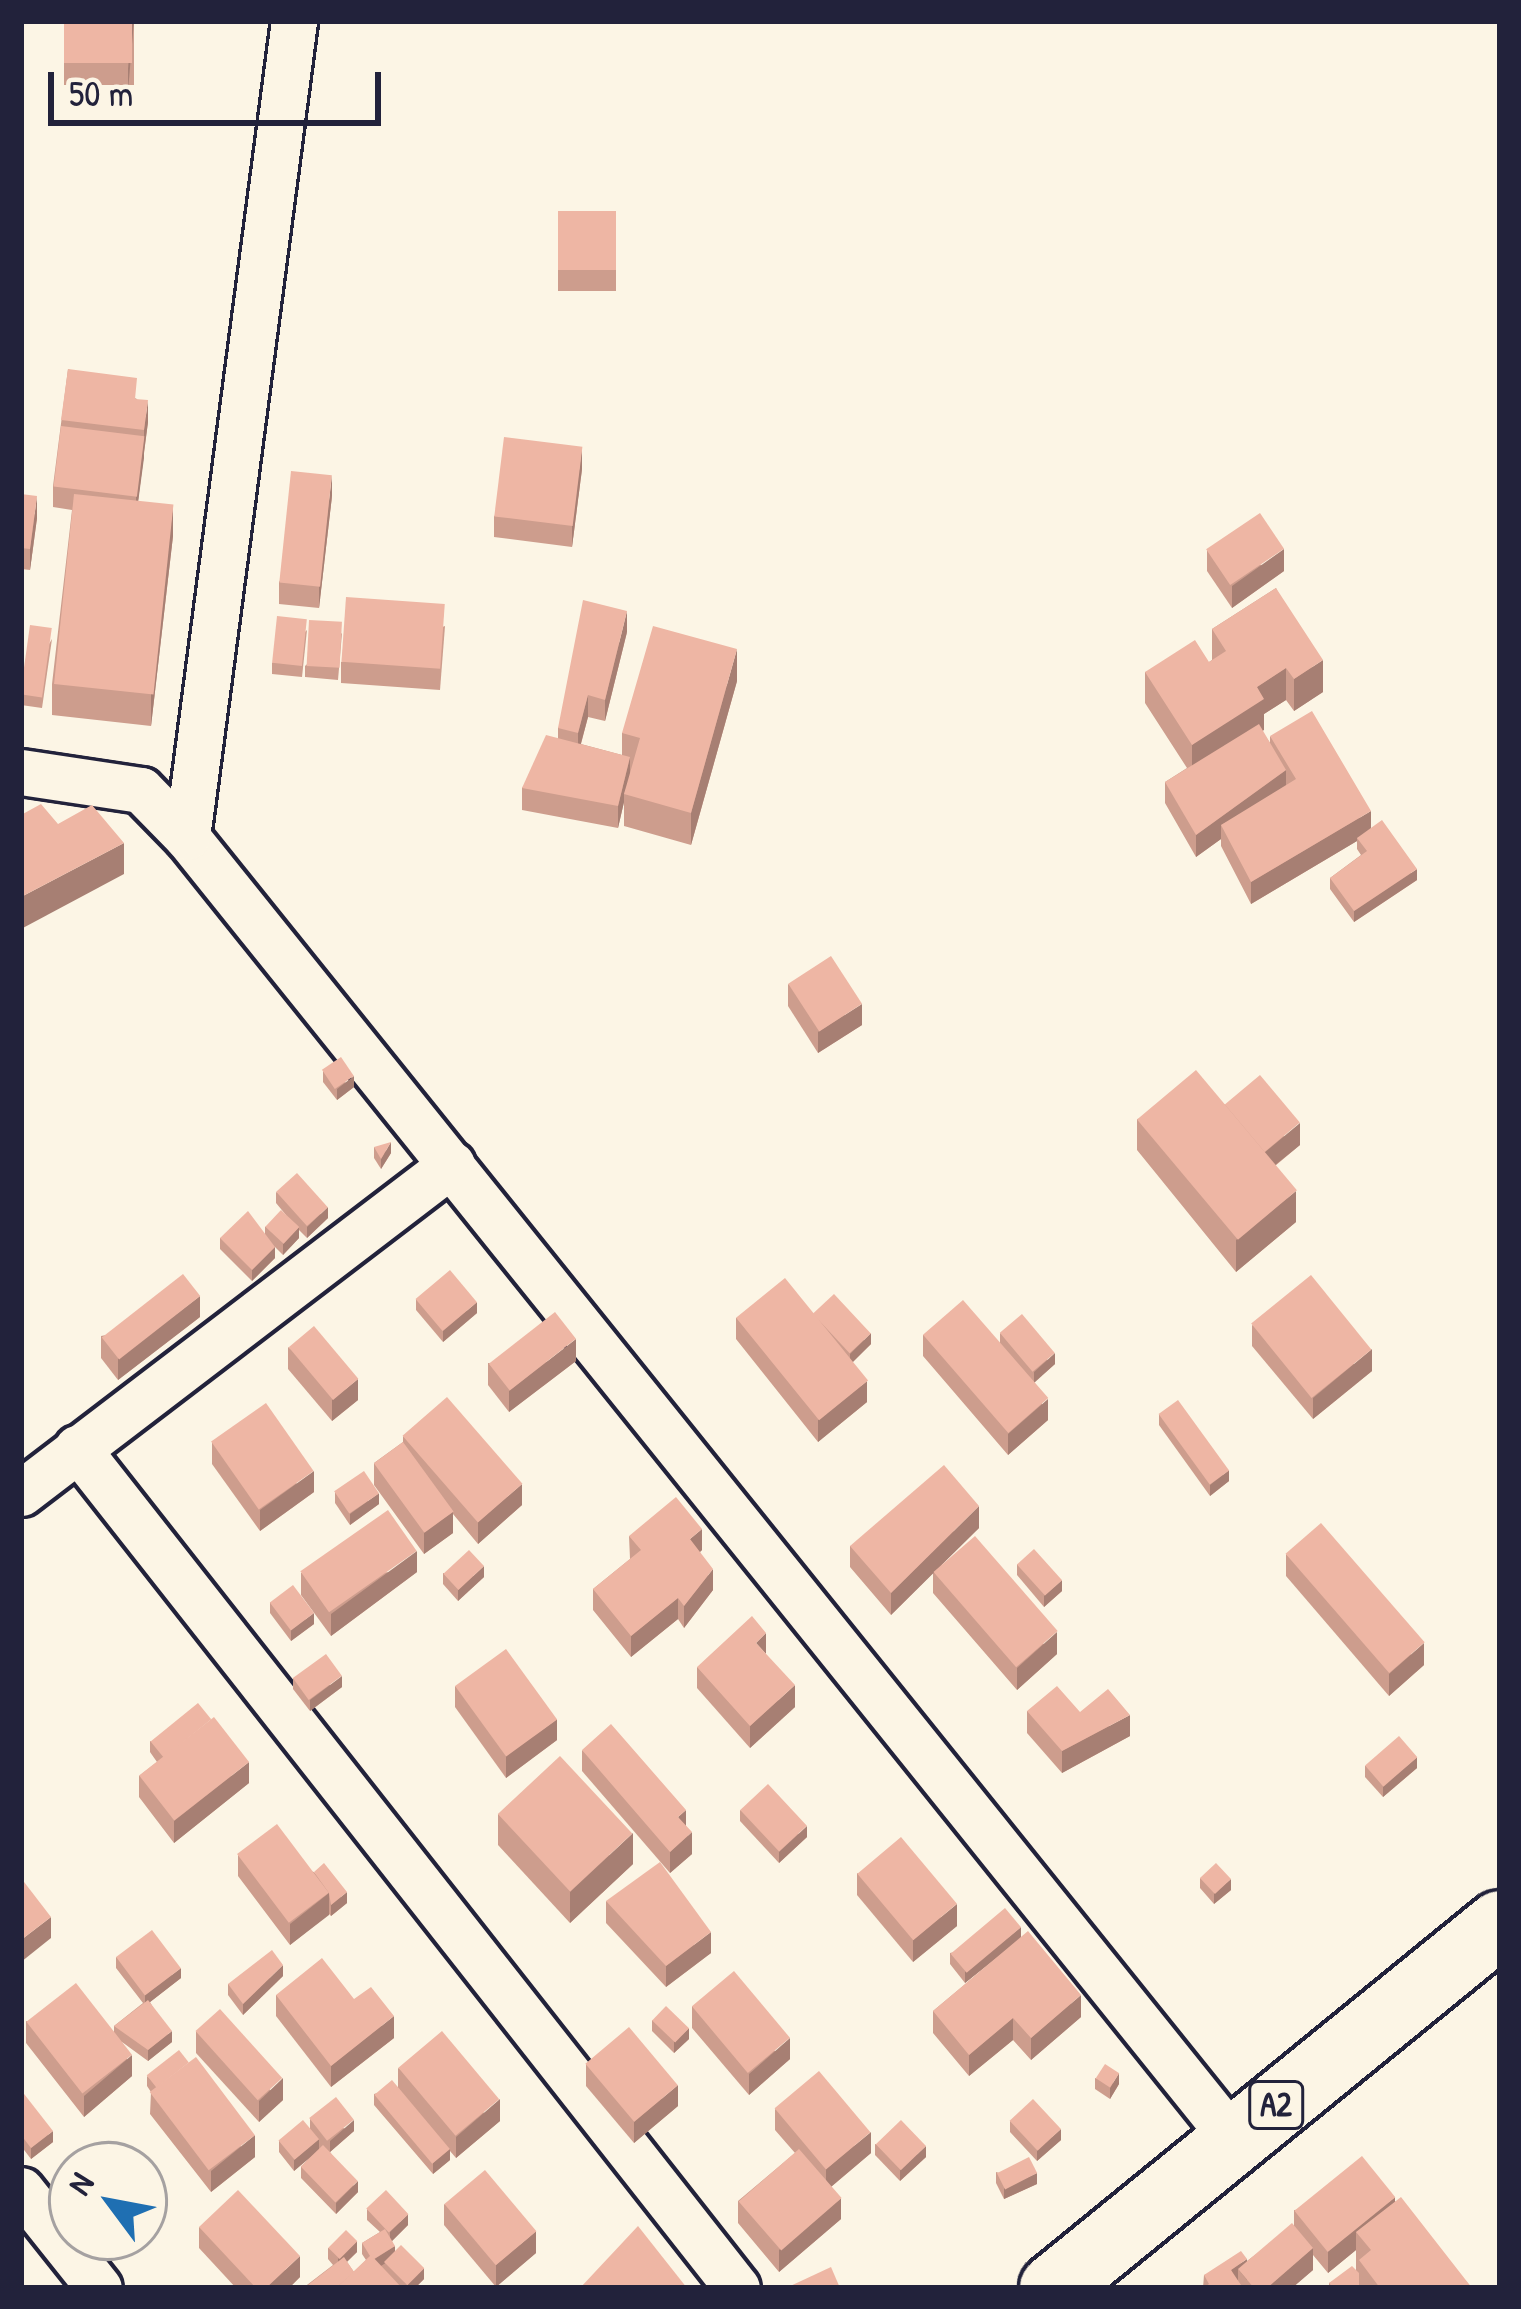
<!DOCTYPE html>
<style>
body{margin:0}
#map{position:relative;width:1521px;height:2309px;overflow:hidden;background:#fcf5e5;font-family:"Patrick Hand",sans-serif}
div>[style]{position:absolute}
.roads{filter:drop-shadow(3px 0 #22223b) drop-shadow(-3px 0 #22223b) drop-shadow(0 3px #22223b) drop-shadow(0 -3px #22223b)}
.minor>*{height:45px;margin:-22.5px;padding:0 22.5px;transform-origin:22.5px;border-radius:22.5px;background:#fcf5e5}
.primary>*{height:66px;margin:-33px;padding:0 33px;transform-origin:33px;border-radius:33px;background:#fcf5e5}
.wall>*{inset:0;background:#cd9d8d;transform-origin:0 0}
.shaded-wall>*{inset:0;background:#a77f73}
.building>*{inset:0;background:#eeb6a4;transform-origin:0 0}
span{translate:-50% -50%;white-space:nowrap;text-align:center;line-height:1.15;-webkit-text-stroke:9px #fcf5e5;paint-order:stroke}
.shield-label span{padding:3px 9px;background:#fcf5e5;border:3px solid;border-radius:9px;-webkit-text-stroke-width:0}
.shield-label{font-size:33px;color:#22223b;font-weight:700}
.frame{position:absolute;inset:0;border:24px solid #22223b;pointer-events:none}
.north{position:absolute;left:48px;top:2141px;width:120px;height:120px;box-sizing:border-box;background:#fcf5e5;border:3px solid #a5a1a1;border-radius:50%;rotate:302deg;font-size:33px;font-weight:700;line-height:48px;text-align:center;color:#22223b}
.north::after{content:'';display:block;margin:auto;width:42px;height:54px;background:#1f6fb2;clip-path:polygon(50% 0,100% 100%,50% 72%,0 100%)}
.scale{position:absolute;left:48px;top:72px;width:333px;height:54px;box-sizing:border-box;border:6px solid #22223b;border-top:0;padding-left:15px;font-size:36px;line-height:42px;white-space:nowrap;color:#22223b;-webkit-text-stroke:9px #fcf5e5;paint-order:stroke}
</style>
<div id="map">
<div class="roads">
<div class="minor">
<i style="left:21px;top:772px;width:121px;rotate:8.5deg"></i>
<i style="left:141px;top:790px;width:66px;rotate:45.6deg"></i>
<i style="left:187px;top:837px;width:1670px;rotate:51.22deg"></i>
<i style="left:187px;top:837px;width:823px;rotate:-82.53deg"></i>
<i style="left:77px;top:1448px;width:1068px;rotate:51.84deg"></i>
<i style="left:21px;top:1493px;width:542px;rotate:-37.36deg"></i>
<i style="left:21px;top:2190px;width:125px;rotate:51.5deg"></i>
</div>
<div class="primary">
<i style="left:1053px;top:2288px;width:576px;rotate:-39.16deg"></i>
</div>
</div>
<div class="wall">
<i style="left:64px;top:21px;width:70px;height:64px"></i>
<i style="left:558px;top:211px;width:58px;height:80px"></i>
<i style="clip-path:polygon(68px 369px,137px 399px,148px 422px,138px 501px,173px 536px,151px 726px,52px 715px,52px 684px,72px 510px,53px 507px,53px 486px)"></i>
<i style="clip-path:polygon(582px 469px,572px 547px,494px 537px,494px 516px)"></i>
<i style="clip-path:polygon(21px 494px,37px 518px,30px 570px,21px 569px)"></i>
<i style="clip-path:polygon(332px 496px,319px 608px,279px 604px,279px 582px)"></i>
<i style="clip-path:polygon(1207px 550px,1284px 571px,1232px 608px,1207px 571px)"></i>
<i style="clip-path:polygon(1276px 588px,1323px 692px,1294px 711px,1286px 700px,1264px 714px,1262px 731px,1270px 743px,1270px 736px,1371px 828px,1417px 880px,1354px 922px,1330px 889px,1330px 878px,1361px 855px,1357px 849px,1357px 841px,1251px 904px,1221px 846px,1221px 839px,1196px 857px,1165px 803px,1165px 782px,1187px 768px,1145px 703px,1145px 672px,1209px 662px,1212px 660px,1212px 629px)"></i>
<i style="clip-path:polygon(445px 626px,440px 690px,341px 683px,341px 662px)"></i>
<i style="clip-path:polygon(307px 630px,302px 677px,272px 674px,272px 663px)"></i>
<i style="clip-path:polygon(627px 632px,605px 721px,588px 717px,581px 744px,622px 755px,622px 733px,737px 681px,691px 845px,624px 826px,624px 802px,618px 828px,522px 810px,522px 788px,558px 738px,558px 728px)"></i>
<i style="clip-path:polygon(342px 633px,338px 680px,305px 677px,305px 666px)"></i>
<i style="clip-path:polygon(52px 639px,42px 708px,21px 705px,21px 690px)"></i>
<i style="clip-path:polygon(788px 984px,862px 1025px,818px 1053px,788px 1006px)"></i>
<i style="clip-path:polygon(323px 1071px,354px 1087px,337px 1100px,323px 1082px)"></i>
<i style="clip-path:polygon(1224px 1104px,1300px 1145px,1275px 1166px,1296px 1222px,1236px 1272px,1137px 1150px,1137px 1119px)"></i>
<i style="clip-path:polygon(374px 1147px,391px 1153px,381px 1169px,374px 1158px)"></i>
<i style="clip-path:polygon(276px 1192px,328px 1218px,307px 1238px,299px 1230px,299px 1238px,283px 1255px,275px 1247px,275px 1258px,252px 1281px,220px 1249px,220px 1238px,265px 1234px,265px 1227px,286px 1215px,276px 1203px)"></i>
<i style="clip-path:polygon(416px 1299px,477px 1313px,443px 1342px,416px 1310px)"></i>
<i style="clip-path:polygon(813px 1314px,871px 1344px,852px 1362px,867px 1402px,818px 1442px,736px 1339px,736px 1318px)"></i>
<i style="clip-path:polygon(200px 1317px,118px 1380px,101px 1358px,101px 1336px)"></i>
<i style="clip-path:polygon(1252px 1325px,1372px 1371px,1313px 1419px,1252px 1346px)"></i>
<i style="clip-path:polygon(1000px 1333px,1055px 1364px,1034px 1382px,1048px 1420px,1008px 1455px,923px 1356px,923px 1335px,1000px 1344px)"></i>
<i style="clip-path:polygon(288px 1347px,358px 1400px,332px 1421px,288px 1369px)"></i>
<i style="clip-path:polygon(576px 1361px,509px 1412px,488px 1385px,488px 1363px)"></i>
<i style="clip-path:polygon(1159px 1414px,1229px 1481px,1210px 1496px,1159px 1425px)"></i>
<i style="clip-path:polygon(403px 1436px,522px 1505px,478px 1544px,453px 1514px,453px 1533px,424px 1554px,374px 1485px,374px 1463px,403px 1442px)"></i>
<i style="clip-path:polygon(212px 1442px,314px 1492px,260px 1531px,212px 1464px)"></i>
<i style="clip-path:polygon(335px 1492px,379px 1504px,350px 1525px,335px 1503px)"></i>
<i style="clip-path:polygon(979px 1528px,941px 1565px,1057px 1654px,1017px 1690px,933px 1593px,933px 1573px,891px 1615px,850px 1567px,850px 1546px)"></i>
<i style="clip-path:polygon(629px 1536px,702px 1550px,700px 1552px,713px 1590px,684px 1628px,678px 1619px,631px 1657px,593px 1610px,593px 1589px,630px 1559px)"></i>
<i style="clip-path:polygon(1286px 1554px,1424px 1665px,1389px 1696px,1286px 1576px)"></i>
<i style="clip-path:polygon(1017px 1564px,1062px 1591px,1044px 1607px,1017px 1575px)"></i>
<i style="clip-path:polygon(417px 1572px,331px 1636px,301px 1595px,301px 1573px)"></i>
<i style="clip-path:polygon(443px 1573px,484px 1577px,458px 1601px,443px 1584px)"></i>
<i style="clip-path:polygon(270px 1602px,314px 1624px,291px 1641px,270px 1613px)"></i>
<i style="clip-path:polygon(697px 1667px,795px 1707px,750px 1748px,697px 1688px)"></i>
<i style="clip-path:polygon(293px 1678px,342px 1687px,310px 1711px,293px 1689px)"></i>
<i style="clip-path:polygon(455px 1686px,557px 1740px,506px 1778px,455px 1707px)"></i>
<i style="clip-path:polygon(1027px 1711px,1080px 1712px,1130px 1736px,1062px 1773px,1027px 1733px)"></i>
<i style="clip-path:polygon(150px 1741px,249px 1783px,174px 1843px,139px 1797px,139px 1776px,157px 1762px,150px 1752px)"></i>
<i style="clip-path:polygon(582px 1750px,686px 1826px,692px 1854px,670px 1873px,582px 1771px)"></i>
<i style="clip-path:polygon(1365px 1766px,1417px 1768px,1383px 1797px,1365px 1777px)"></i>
<i style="clip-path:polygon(740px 1810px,807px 1837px,779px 1863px,740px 1821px)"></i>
<i style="clip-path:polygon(498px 1814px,633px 1864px,570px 1923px,498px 1845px)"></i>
<i style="clip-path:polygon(238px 1855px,314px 1872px,347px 1903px,331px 1916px,329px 1914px,290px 1945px,238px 1876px)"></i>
<i style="clip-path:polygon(857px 1873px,957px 1926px,913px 1962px,857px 1895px)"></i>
<i style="clip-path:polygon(1200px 1878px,1231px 1890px,1214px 1904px,1200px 1888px)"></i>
<i style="clip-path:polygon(606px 1901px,711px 1953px,666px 1987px,606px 1923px)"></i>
<i style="clip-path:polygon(1021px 1937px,1081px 2017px,1031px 2060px,1013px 2040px,969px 2076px,933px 2033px,933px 2011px,999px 1956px,965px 1983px,950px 1964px,950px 1953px)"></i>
<i style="clip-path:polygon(116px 1957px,181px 1978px,150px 2002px,172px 2042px,148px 2061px,122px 2042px,132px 2076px,84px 2117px,26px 2043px,26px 2021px,114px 2032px,114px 2026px,143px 2003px,116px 1968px)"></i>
<i style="clip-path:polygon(283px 1976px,243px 2015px,228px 1995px,228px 1984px)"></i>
<i style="clip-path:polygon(276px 1995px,354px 1999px,394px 2038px,331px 2087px,276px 2016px)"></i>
<i style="clip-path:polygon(692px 2006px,790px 2059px,749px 2095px,692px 2028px)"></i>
<i style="clip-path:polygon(652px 2020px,689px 2039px,674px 2053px,652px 2031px)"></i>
<i style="clip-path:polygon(196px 2031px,283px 2100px,259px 2122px,196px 2053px)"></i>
<i style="clip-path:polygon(586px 2064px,678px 2106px,634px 2143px,586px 2086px)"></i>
<i style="clip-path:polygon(398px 2068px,500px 2121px,456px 2158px,450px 2151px,450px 2160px,433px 2174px,374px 2105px,374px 2094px,398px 2087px)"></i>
<i style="clip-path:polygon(147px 2076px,255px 2157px,211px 2192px,150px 2114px,151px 2092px,147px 2086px)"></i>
<i style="clip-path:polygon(1095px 2078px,1119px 2084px,1110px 2099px,1095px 2089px)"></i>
<i style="clip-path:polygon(21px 2090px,53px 2142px,31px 2159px,21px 2146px)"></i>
<i style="clip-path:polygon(775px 2109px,871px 2153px,831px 2187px,841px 2219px,779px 2272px,738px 2223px,738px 2201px,795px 2153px,775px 2130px)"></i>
<i style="clip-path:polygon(310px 2119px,354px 2131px,330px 2152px,358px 2192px,336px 2214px,301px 2178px,301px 2167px,309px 2158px,294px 2171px,279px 2152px,279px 2141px,310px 2129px)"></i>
<i style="clip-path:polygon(1010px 2121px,1061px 2140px,1037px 2161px,1010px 2132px)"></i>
<i style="clip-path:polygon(875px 2144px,926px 2157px,900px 2181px,875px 2155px)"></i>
<i style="clip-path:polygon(996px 2172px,1037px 2184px,1004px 2199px,996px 2183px)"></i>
<i style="clip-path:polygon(1395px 2201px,1472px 2288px,1329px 2288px,1329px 2283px,1356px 2271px,1356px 2250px,1328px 2273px,1313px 2255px,1313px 2270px,1292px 2288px,1203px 2288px,1204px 2275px,1247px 2261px,1294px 2226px,1294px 2210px)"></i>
<i style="clip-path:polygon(444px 2204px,536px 2253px,496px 2287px,444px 2225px)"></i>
<i style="clip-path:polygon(367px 2209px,408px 2225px,392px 2241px,395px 2251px,424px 2279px,415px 2288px,303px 2288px,333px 2265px,328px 2259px,328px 2248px,357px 2252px,347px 2262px,354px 2272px,366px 2260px,362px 2254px,362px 2243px,380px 2232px,367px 2220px)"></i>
<i style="clip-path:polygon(199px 2227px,300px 2277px,289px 2288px,236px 2288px,199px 2248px)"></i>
</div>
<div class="shaded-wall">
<i style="clip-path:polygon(132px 21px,134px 21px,128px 91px,128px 69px)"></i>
<i style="clip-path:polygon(148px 400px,148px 422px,144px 452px,144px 430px)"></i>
<i style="clip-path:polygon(144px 436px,144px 458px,136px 518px,136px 497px)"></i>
<i style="clip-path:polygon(582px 447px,582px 469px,572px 547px,572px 525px)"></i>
<i style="clip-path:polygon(332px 475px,332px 496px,319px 608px,319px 586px)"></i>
<i style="clip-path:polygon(37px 496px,37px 518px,30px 570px,30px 549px)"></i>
<i style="clip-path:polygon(173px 505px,173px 536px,151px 726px,151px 694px)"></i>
<i style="clip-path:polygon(1284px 549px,1284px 571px,1232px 608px,1232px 586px)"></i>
<i style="clip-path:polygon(627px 611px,627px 632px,605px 721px,605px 700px)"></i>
<i style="clip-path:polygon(737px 649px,737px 681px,691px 845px,691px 813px)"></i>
<i style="clip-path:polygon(1323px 660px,1323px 692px,1294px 711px,1294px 679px)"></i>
<i style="clip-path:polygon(1286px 668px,1286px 700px,1264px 714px,1264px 730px,1192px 776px,1192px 745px,1257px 687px)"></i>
<i style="clip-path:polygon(588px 695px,588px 717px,578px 754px,578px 733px)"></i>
<i style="clip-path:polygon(630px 757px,630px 778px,624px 794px,624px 802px,618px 828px,618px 806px)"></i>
<i style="clip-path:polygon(1286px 770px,1286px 791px,1221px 825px,1221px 839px,1196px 857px,1196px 835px)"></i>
<i style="clip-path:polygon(1371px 811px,1371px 833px,1357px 838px,1357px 841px,1251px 904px,1251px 882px)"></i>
<i style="clip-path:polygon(124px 843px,124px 874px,21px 929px,21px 897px)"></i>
<i style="clip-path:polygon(1417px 869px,1417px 880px,1354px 922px,1354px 911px)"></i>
<i style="clip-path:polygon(862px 1004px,862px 1025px,818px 1053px,818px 1032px)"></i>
<i style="clip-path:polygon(354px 1076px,354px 1087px,337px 1100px,337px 1089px)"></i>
<i style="clip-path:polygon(1300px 1123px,1300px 1145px,1264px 1174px,1264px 1153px)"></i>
<i style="clip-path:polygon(391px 1142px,391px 1153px,381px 1169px,381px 1159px)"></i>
<i style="clip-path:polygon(1296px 1191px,1296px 1222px,1236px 1272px,1236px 1240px)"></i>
<i style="clip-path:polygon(328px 1207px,328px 1218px,307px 1238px,307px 1227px)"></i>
<i style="clip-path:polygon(299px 1227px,299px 1238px,283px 1255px,283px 1244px)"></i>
<i style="clip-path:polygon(275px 1247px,275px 1258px,252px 1281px,252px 1270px)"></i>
<i style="clip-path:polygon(200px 1296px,200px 1317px,118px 1380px,118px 1358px)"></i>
<i style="clip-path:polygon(477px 1302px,477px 1313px,443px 1342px,443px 1331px)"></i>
<i style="clip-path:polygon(871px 1333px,871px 1344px,850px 1365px,850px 1354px)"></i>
<i style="clip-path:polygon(576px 1339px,576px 1361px,509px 1412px,509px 1391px)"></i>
<i style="clip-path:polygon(1372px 1349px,1372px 1371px,1313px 1419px,1313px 1398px)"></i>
<i style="clip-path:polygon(1055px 1353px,1055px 1364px,1034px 1383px,1034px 1372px)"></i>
<i style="clip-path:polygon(358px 1379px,358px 1400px,332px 1421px,332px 1400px)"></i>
<i style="clip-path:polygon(867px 1381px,867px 1402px,818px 1442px,818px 1420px)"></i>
<i style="clip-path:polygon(1048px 1399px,1048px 1420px,1008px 1455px,1008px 1434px)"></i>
<i style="clip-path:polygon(1229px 1470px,1229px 1481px,1210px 1496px,1210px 1485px)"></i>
<i style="clip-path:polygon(314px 1471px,314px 1492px,260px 1531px,260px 1510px)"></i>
<i style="clip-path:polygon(522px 1484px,522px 1505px,478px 1544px,478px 1522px)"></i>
<i style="clip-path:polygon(379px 1493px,379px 1504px,350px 1525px,350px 1514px)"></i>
<i style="clip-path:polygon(979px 1506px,979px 1528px,891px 1615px,891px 1593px)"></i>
<i style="clip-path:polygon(453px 1512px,453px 1533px,424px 1554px,424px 1532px)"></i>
<i style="clip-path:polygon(702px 1529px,702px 1550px,690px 1561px,690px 1539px)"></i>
<i style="clip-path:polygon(417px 1551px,417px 1572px,331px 1636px,331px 1614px)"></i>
<i style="clip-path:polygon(484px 1566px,484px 1577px,458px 1601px,458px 1590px)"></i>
<i style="clip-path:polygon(713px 1569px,713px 1590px,684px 1628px,684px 1606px)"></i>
<i style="clip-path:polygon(1062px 1580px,1062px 1591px,1044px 1607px,1044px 1596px)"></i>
<i style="clip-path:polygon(678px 1598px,678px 1619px,631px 1657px,631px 1636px)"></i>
<i style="clip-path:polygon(314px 1613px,314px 1624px,291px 1641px,291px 1630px)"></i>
<i style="clip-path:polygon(1057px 1632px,1057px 1654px,1017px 1690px,1017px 1668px)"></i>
<i style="clip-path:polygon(766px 1633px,766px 1654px,756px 1643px)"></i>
<i style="clip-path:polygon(1424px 1643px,1424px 1665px,1389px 1696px,1389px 1674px)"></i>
<i style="clip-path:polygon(342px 1676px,342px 1687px,310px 1711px,310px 1700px)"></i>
<i style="clip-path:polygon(795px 1685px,795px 1707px,750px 1748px,750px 1726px)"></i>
<i style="clip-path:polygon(1130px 1715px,1130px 1736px,1062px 1773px,1062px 1751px)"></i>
<i style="clip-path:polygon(557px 1719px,557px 1740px,506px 1778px,506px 1756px)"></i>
<i style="clip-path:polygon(1417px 1757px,1417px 1768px,1383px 1797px,1383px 1786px)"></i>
<i style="clip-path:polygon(249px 1762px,249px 1783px,174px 1843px,174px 1821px)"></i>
<i style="clip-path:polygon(686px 1810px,686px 1831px,678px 1817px)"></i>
<i style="clip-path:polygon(807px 1826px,807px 1837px,779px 1863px,779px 1852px)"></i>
<i style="clip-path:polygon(692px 1832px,692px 1854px,670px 1873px,670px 1852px)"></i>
<i style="clip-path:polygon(633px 1833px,633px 1864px,570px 1923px,570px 1892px)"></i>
<i style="clip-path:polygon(1231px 1879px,1231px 1890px,1214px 1904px,1214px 1893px)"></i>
<i style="clip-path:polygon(347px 1892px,347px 1903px,331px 1916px,331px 1905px)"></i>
<i style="clip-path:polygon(329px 1893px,329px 1915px,290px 1945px,290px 1924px)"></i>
<i style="clip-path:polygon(957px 1904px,957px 1926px,913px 1962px,913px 1940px)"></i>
<i style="clip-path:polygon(51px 1917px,51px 1938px,21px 1962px,21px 1940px)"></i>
<i style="clip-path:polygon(1021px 1927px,1021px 1938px,965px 1983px,965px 1972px)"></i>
<i style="clip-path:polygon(711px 1932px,711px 1953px,666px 1987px,666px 1966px)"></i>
<i style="clip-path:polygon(283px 1965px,283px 1976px,243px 2015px,243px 2004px)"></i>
<i style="clip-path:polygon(181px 1968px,181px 1978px,145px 2006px,145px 1995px)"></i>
<i style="clip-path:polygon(1081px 1995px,1081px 2017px,1031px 2060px,1031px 2038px)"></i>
<i style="clip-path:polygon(394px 2016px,394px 2038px,331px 2087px,331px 2066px)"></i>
<i style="clip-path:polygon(1013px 2018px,1013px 2040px,969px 2076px,969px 2055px)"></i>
<i style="clip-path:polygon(689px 2028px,689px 2039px,674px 2053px,674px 2042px)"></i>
<i style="clip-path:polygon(172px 2031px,172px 2042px,148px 2061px,148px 2050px)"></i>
<i style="clip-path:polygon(790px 2038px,790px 2059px,749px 2095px,749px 2074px)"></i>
<i style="clip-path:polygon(132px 2055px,132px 2076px,84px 2117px,84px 2096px)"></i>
<i style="clip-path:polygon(1119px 2073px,1119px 2084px,1110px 2099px,1110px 2088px)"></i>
<i style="clip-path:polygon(283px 2078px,283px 2100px,259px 2122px,259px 2101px)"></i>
<i style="clip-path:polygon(678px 2085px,678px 2106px,634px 2143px,634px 2122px)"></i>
<i style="clip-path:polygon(500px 2099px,500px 2121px,456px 2158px,456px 2137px)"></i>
<i style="clip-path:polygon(354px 2120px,354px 2131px,330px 2152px,330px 2141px)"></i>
<i style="clip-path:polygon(1061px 2129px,1061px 2140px,1037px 2161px,1037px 2150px)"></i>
<i style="clip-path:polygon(53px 2131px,53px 2142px,31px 2159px,31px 2148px)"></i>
<i style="clip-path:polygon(871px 2132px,871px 2153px,826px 2191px,826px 2169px)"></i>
<i style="clip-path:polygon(255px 2135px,255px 2157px,211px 2192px,211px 2171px)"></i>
<i style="clip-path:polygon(319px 2139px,319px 2150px,294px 2171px,294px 2160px)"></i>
<i style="clip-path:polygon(926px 2146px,926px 2157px,900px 2181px,900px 2170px)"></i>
<i style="clip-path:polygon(450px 2149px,450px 2160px,433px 2174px,433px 2163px)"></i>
<i style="clip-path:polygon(1037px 2173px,1037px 2184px,1004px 2199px,1004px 2188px)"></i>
<i style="clip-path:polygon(358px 2181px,358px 2192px,336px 2214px,336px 2203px)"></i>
<i style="clip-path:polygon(1395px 2197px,1395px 2219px,1356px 2232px,1356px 2250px,1328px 2273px,1328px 2251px)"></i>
<i style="clip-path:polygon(841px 2198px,841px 2219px,779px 2272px,779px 2250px)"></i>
<i style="clip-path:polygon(408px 2214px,408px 2225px,390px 2243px,390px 2232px)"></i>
<i style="clip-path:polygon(536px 2231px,536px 2253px,496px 2287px,496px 2265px)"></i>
<i style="clip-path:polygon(357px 2241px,357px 2252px,338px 2270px,338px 2259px)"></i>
<i style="clip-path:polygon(395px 2246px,395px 2257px,373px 2271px,373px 2260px)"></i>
<i style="clip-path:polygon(1313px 2248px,1313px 2270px,1292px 2288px,1267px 2288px)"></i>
<i style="clip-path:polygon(300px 2256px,300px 2277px,289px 2288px,266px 2288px)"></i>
<i style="clip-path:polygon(1247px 2259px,1247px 2280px,1238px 2269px,1238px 2286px,1231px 2270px)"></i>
<i style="clip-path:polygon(424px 2268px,424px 2279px,415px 2288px,407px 2288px,407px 2284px)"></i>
</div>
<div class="building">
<i style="left:64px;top:21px;width:68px;height:42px"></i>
<i style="left:558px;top:211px;width:58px;height:59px"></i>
<i style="clip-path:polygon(68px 369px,137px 378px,135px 399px,148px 400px,144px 430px,61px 420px)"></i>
<i style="left:61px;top:426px;width:84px;height:61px;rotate:7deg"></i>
<i style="left:504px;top:437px;width:79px;height:80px;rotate:7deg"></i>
<i style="left:291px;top:471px;width:41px;height:112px;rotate:6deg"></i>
<i style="clip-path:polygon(21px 494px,37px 496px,30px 549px,21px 548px)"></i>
<i style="left:74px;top:494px;width:100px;height:191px;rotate:6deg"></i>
<i style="left:1260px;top:513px;width:43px;height:65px;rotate:56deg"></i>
<i style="clip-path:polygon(1276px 588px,1323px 660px,1294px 679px,1286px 668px,1257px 687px,1264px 699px,1192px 745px,1145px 672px,1195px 640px,1209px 662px,1226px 651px,1212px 629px)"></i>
<i style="left:346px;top:597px;width:99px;height:65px;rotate:4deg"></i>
<i style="clip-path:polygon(583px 600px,627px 611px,605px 700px,588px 695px,578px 733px,558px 728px)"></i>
<i style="left:277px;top:616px;width:30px;height:47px;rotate:6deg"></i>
<i style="left:309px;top:620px;width:33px;height:46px;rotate:3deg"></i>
<i style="left:30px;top:625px;width:22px;height:70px;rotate:8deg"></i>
<i style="clip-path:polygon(653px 626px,737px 649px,691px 813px,624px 794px,640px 738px,622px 733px)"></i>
<i style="clip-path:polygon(1312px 711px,1371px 811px,1251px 882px,1221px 825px,1296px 779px,1270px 736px)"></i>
<i style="clip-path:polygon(1259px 724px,1286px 770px,1196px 835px,1165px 782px)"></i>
<i style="clip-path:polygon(546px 735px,630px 757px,618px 806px,522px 788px)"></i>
<i style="clip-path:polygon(41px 804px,58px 824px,92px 805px,124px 843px,21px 897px,21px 815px)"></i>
<i style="clip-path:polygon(1382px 820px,1417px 869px,1354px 911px,1330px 878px,1367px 851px,1357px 838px)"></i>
<i style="left:831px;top:956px;width:57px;height:51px;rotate:57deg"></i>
<i style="left:341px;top:1057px;width:23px;height:23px;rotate:56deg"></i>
<i style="left:1196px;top:1070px;width:157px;height:77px;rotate:50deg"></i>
<i style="left:1260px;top:1075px;width:62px;height:46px;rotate:50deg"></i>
<i style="clip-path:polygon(391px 1142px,381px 1159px,374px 1147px)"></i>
<i style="left:297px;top:1173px;width:46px;height:28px;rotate:48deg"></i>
<i style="left:281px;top:1210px;width:25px;height:23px;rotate:43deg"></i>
<i style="clip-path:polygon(248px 1211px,275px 1247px,252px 1270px,220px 1238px)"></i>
<i style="left:450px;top:1270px;width:42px;height:45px;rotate:50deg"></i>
<i style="left:183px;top:1274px;width:28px;height:103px;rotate:52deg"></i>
<i style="left:1311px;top:1275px;width:96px;height:77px;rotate:51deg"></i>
<i style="left:785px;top:1278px;width:132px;height:63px;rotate:51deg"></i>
<i style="left:834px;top:1294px;width:54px;height:29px;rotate:47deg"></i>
<i style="left:963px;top:1300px;width:130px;height:53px;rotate:49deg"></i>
<i style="left:555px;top:1312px;width:34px;height:84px;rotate:52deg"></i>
<i style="left:1022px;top:1314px;width:51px;height:29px;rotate:50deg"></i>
<i style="left:314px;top:1326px;width:69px;height:33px;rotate:50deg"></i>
<i style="left:447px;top:1397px;width:115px;height:59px;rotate:49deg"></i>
<i style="left:1178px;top:1400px;width:87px;height:24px;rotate:54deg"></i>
<i style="left:266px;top:1403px;width:83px;height:67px;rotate:55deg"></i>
<i style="left:403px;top:1442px;width:86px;height:36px;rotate:54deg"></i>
<i style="clip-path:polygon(944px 1465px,979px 1506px,891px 1593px,850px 1546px)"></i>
<i style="left:364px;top:1471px;width:27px;height:36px;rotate:56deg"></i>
<i style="clip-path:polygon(676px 1497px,702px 1529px,690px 1539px,713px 1569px,684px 1606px,678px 1598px,631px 1636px,593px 1589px,641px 1550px,629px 1536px)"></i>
<i style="left:388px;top:1510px;width:50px;height:107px;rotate:55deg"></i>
<i style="left:1321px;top:1523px;width:158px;height:47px;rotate:49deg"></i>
<i style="left:975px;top:1536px;width:126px;height:55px;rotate:49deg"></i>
<i style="left:1034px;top:1549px;width:42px;height:23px;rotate:48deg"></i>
<i style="left:469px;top:1550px;width:22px;height:35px;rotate:47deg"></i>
<i style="left:293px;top:1585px;width:35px;height:29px;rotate:53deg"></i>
<i style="clip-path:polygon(752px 1616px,766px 1633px,756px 1643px,795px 1685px,750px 1726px,697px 1667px)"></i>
<i style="left:506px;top:1649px;width:87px;height:63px;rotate:54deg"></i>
<i style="left:326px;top:1654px;width:27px;height:41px;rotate:54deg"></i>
<i style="clip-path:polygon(1057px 1686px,1080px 1712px,1108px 1689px,1130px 1715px,1062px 1751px,1027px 1711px)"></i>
<i style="left:198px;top:1703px;width:21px;height:61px;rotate:51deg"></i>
<i style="left:214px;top:1717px;width:57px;height:95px;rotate:52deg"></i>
<i style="clip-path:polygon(611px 1724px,686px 1810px,678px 1817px,692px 1832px,670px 1852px,582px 1750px)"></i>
<i style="left:1399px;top:1736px;width:28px;height:45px;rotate:49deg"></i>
<i style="left:560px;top:1756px;width:106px;height:85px;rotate:47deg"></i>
<i style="left:768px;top:1784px;width:57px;height:38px;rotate:47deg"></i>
<i style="left:277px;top:1824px;width:86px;height:50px;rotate:53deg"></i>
<i style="left:901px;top:1837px;width:87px;height:57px;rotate:50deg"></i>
<i style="clip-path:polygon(660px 1862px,711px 1932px,666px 1966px,606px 1901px)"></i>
<i style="clip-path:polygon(324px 1863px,347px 1892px,331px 1905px,329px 1893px,314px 1872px)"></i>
<i style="left:1216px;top:1863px;width:22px;height:22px;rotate:47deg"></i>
<i style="clip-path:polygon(21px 1878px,51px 1917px,21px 1940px)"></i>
<i style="left:1005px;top:1908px;width:25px;height:71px;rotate:50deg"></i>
<i style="left:152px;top:1930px;width:48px;height:45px;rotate:53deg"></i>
<i style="clip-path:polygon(1028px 1931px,1081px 1995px,1031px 2038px,1013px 2018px,969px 2055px,933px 2011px)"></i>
<i style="clip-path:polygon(272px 1950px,283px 1965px,243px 2004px,228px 1984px)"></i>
<i style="clip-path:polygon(322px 1958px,354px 1999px,371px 1987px,394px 2016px,331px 2066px,276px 1995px)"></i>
<i style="left:734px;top:1971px;width:87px;height:55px;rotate:50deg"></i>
<i style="left:76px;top:1983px;width:91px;height:63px;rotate:52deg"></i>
<i style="clip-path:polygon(148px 2000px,172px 2031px,148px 2050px,114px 2026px)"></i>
<i style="left:666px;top:2006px;width:32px;height:20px;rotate:44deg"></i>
<i style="left:220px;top:2009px;width:93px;height:33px;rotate:48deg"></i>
<i style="left:629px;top:2027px;width:76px;height:57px;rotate:50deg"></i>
<i style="left:442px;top:2031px;width:89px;height:57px;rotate:50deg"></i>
<i style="left:179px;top:2050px;width:16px;height:41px;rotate:52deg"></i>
<i style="left:196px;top:2057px;width:98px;height:58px;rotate:53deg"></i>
<i style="left:1105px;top:2064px;width:17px;height:17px;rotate:33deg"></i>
<i style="left:819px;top:2071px;width:80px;height:58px;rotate:50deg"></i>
<i style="left:392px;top:2080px;width:90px;height:23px;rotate:50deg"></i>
<i style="clip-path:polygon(21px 2090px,53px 2131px,31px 2148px,21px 2135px)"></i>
<i style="left:336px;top:2097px;width:29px;height:34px;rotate:52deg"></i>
<i style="left:1033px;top:2099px;width:41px;height:32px;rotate:47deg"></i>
<i style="left:303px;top:2120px;width:25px;height:32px;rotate:50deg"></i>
<i style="left:901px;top:2120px;width:36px;height:35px;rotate:46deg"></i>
<i style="left:323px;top:2145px;width:50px;height:31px;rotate:46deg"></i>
<i style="left:799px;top:2149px;width:65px;height:80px;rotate:49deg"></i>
<i style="left:1362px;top:2156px;width:53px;height:87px;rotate:51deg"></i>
<i style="left:1029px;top:2157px;width:18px;height:36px;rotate:63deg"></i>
<i style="left:485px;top:2170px;width:80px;height:53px;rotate:50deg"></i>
<i style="clip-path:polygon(238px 2190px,300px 2256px,266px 2288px,256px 2288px,199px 2227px)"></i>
<i style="left:386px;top:2190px;width:33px;height:27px;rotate:47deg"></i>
<i style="clip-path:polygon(1401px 2197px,1472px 2288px,1380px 2288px,1359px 2260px,1371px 2250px,1356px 2232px)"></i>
<i style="clip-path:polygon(1292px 2223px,1313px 2248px,1267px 2288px,1254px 2288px,1238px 2269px)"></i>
<i style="clip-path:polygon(638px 2226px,687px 2288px,580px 2288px)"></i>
<i style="clip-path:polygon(385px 2229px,395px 2246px,374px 2259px,370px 2256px,362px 2243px)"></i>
<i style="left:346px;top:2230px;width:16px;height:25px;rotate:45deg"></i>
<i style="left:401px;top:2245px;width:33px;height:24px;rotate:45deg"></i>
<i style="clip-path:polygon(1241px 2251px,1247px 2259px,1231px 2270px,1243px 2288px,1203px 2288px,1209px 2284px,1204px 2275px)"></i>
<i style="clip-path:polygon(371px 2255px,402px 2288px,336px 2288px)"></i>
<i style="clip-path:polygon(344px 2257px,354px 2272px,336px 2288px,304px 2288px)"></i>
<i style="clip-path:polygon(1352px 2266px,1359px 2273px,1359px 2285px,1355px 2288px,1333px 2288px,1329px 2283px)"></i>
<i style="clip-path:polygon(831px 2267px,840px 2288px,786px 2288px)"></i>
</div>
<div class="shield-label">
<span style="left:1276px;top:2105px">A2</span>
</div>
<div class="frame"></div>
<div class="north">N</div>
<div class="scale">50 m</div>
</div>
